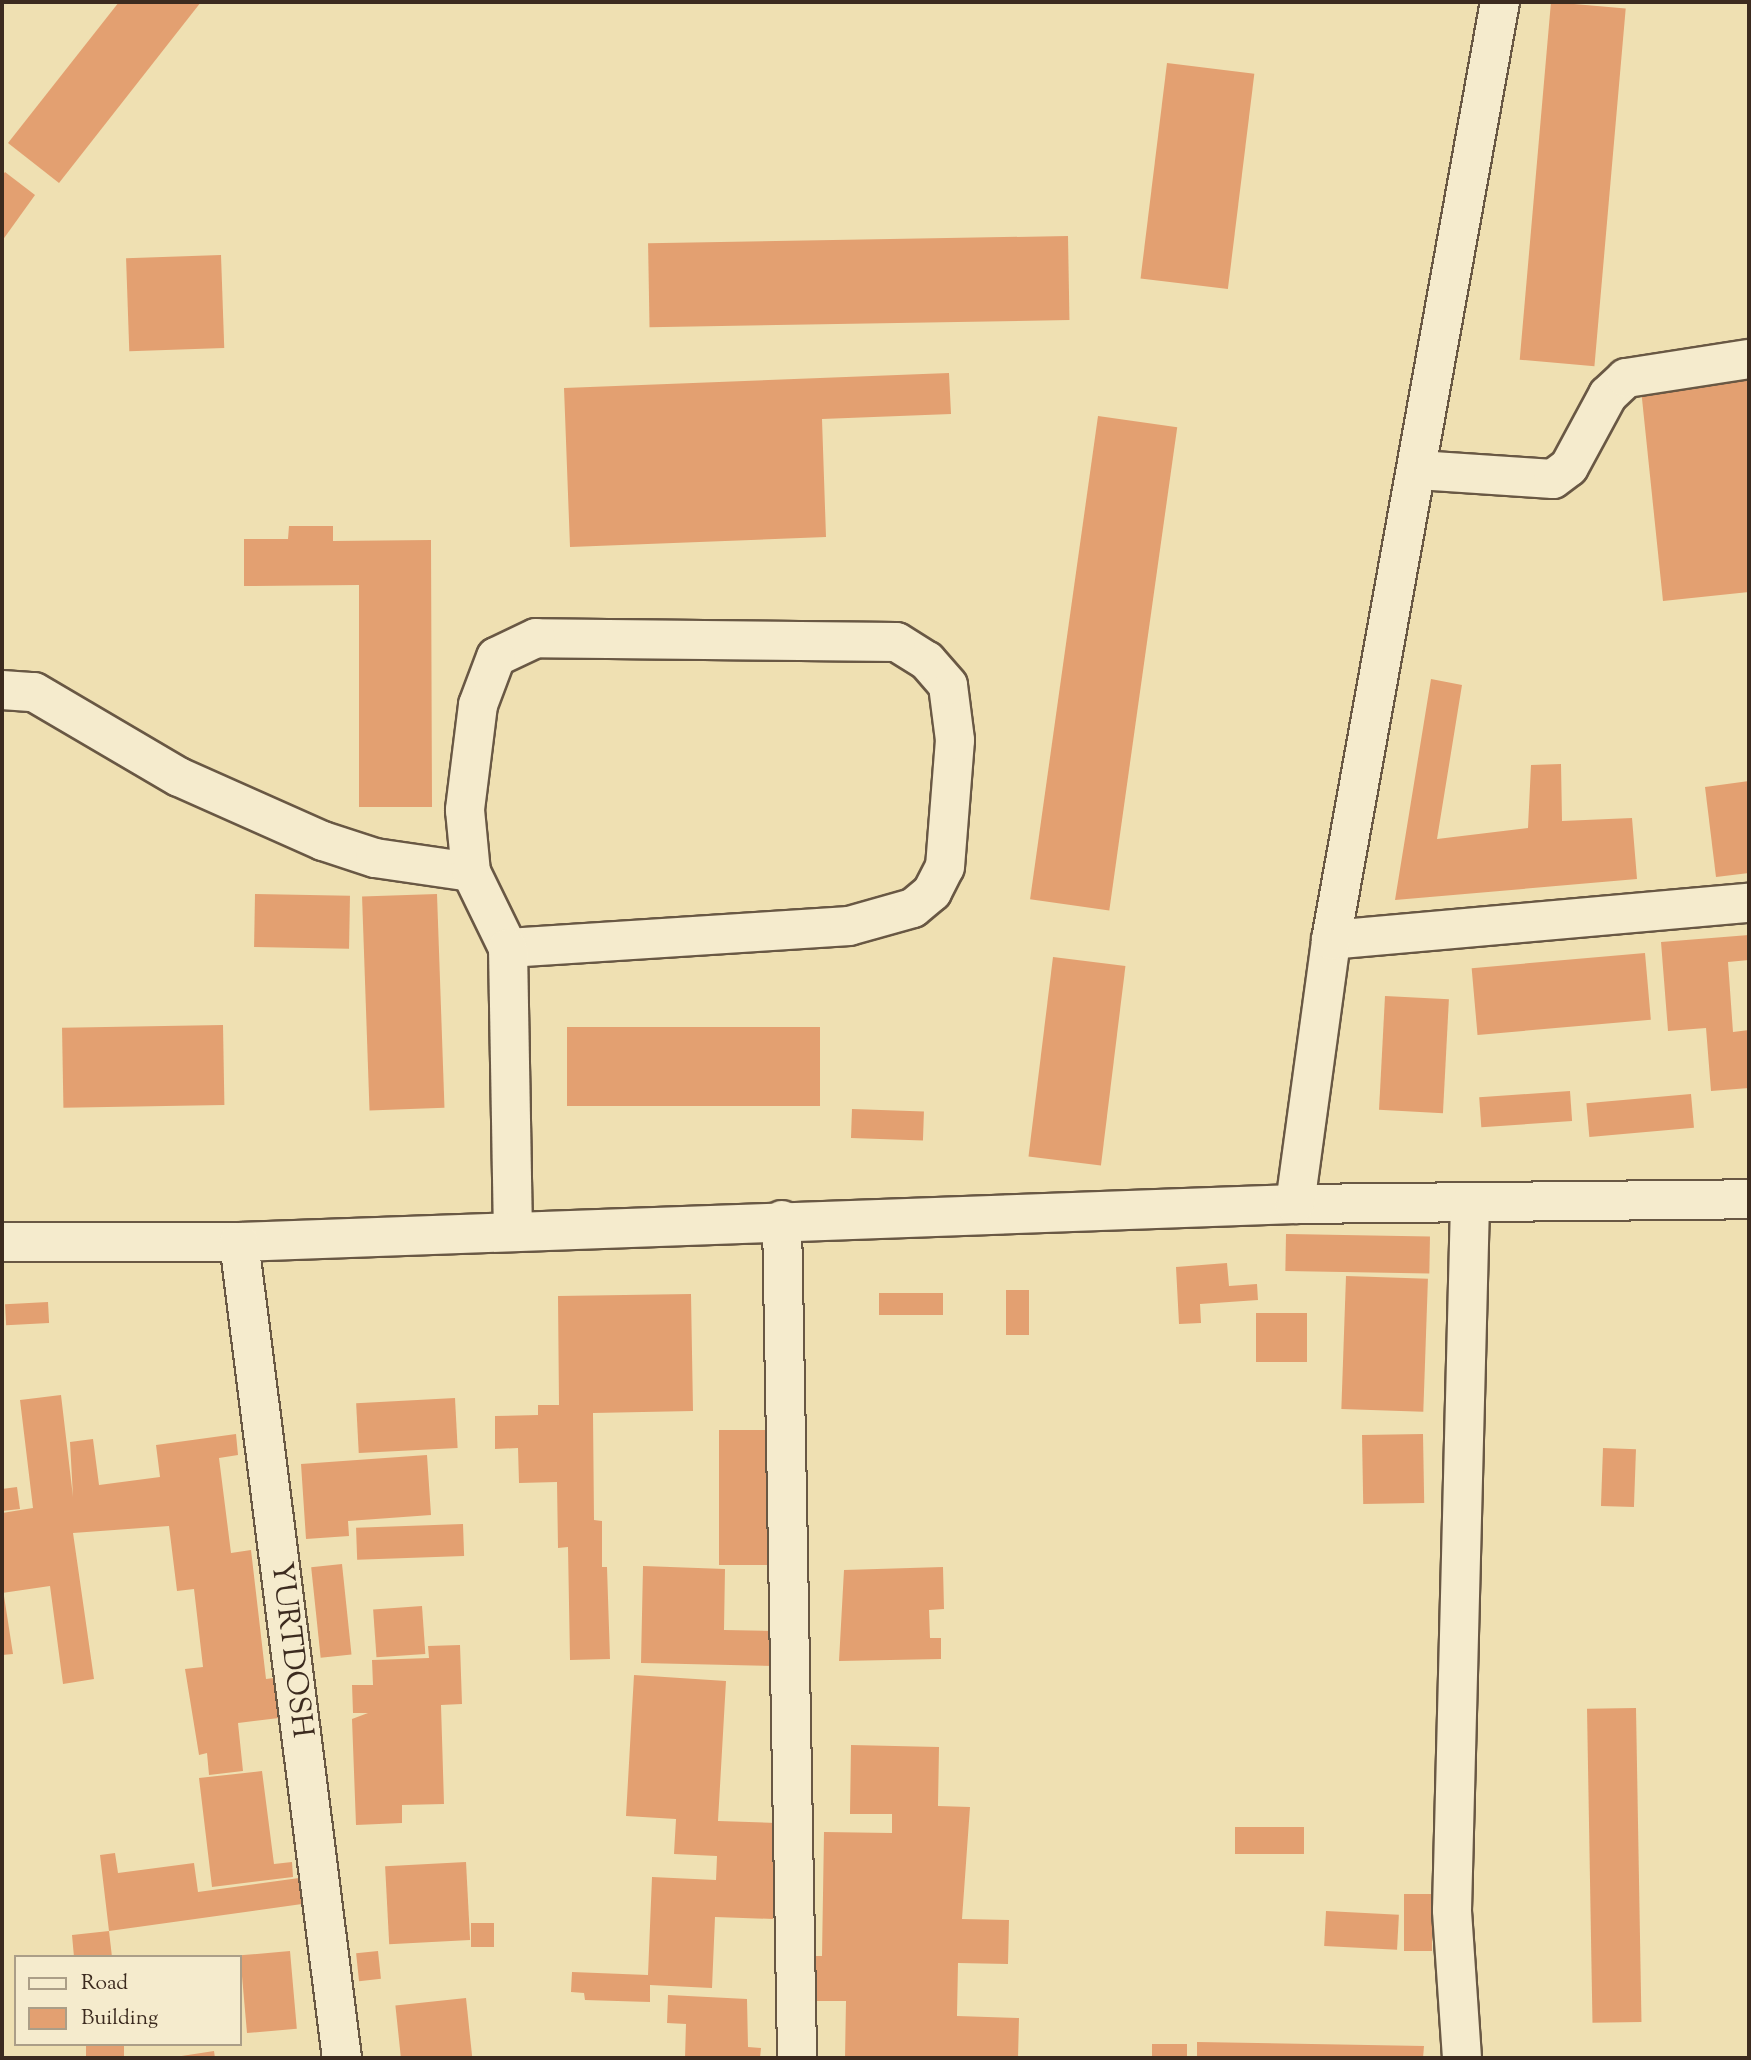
<!DOCTYPE html>
<style>
body{margin:0}
#map{position:relative;width:1751px;height:2060px;overflow:hidden;background:#efe0b2;font-family:"Sorts Mill Goudy",serif}
div>[style]{position:absolute}
.building>*{inset:0;background:#e3a071;transform-origin:0 0}
.roads{filter:drop-shadow(2px 0 #695844) drop-shadow(-2px 0 #695844) drop-shadow(0 2px #695844) drop-shadow(0 -2px #695844)}
.minor>*{height:38px;margin:-19px;padding:0 19px;transform-origin:19px;border-radius:19px;background:#f5ebcd}
span{translate:-50% -50%;white-space:nowrap;text-align:center;line-height:1.15;-webkit-text-stroke:5px #f5ebcd;paint-order:stroke}
.street-label{font-size:30px;color:#3c2b1f}
.frame{position:absolute;inset:0;border:4px solid #3c2b1f;pointer-events:none}
.legend{position:absolute;left:14px;top:1955px;width:228px;height:91px;box-sizing:border-box;background:#f5ebcd;border:2px solid #ab9e87;margin:0;padding:9px 12px;list-style:none;font-size:21px;color:#3c2b1f}
.legend li{display:flex;align-items:center;gap:14px;height:35px}
.legend b{width:35px;border:2px solid #ab9e87}
</style>
<div id="map">
<div class="building">
<i style="clip-path:polygon(119px 2px,201px 2px,59px 183px,8px 143px)"></i>
<i style="left:1551px;top:2px;width:75px;height:359px;rotate:5deg"></i>
<i style="left:1167px;top:63px;width:88px;height:217px;rotate:7deg"></i>
<i style="clip-path:polygon(5px 172px,35px 195px,2px 241px,2px 176px)"></i>
<i style="left:1068px;top:236px;width:84px;height:420px;rotate:89deg"></i>
<i style="left:221px;top:255px;width:93px;height:95px;rotate:88deg"></i>
<i style="clip-path:polygon(949px 373px,951px 414px,822px 419px,826px 537px,570px 547px,564px 388px)"></i>
<i style="clip-path:polygon(1749px 378px,1749px 592px,1663px 601px,1641px 389px)"></i>
<i style="left:1098px;top:416px;width:80px;height:488px;rotate:8deg"></i>
<i style="clip-path:polygon(289px 526px,333px 526px,333px 541px,431px 540px,432px 807px,359px 807px,359px 585px,244px 586px,244px 539px,288px 539px)"></i>
<i style="clip-path:polygon(1431px 679px,1462px 685px,1437px 839px,1528px 828px,1531px 765px,1561px 764px,1562px 821px,1632px 818px,1637px 879px,1395px 900px)"></i>
<i style="clip-path:polygon(1749px 781px,1749px 873px,1716px 877px,1705px 787px)"></i>
<i style="left:255px;top:894px;width:95px;height:53px;rotate:1deg"></i>
<i style="left:437px;top:894px;width:214px;height:75px;rotate:88deg"></i>
<i style="clip-path:polygon(1749px 935px,1749px 960px,1728px 962px,1733px 1032px,1749px 1030px,1749px 1088px,1711px 1091px,1706px 1028px,1668px 1031px,1661px 942px)"></i>
<i style="left:1645px;top:953px;width:67px;height:174px;rotate:85deg"></i>
<i style="left:1053px;top:957px;width:73px;height:201px;rotate:7deg"></i>
<i style="left:1385px;top:996px;width:64px;height:114px;rotate:3deg"></i>
<i style="left:223px;top:1025px;width:80px;height:161px;rotate:89deg"></i>
<i style="left:820px;top:1027px;width:79px;height:253px;rotate:90deg"></i>
<i style="left:1570px;top:1091px;width:30px;height:91px;rotate:86deg"></i>
<i style="left:1691px;top:1094px;width:34px;height:105px;rotate:85deg"></i>
<i style="left:852px;top:1109px;width:72px;height:29px;rotate:2deg"></i>
<i style="left:1286px;top:1234px;width:144px;height:37px;rotate:1deg"></i>
<i style="clip-path:polygon(1227px 1263px,1229px 1286px,1257px 1284px,1258px 1300px,1200px 1304px,1201px 1323px,1179px 1324px,1176px 1267px)"></i>
<i style="left:1346px;top:1276px;width:82px;height:133px;rotate:2deg"></i>
<i style="left:1006px;top:1290px;width:23px;height:45px"></i>
<i style="left:879px;top:1293px;width:64px;height:22px"></i>
<i style="clip-path:polygon(691px 1294px,693px 1411px,593px 1413px,594px 1520px,602px 1521px,602px 1567px,607px 1567px,610px 1659px,570px 1660px,568px 1547px,558px 1548px,557px 1482px,519px 1483px,518px 1448px,495px 1449px,495px 1416px,538px 1415px,538px 1405px,559px 1405px,558px 1296px)"></i>
<i style="left:48px;top:1302px;width:21px;height:43px;rotate:87deg"></i>
<i style="left:1256px;top:1313px;width:51px;height:49px"></i>
<i style="clip-path:polygon(61px 1395px,73px 1497px,70px 1442px,93px 1439px,99px 1485px,160px 1477px,156px 1445px,236px 1434px,238px 1455px,219px 1458px,231px 1553px,251px 1550px,266px 1679px,274px 1678px,279px 1718px,238px 1723px,243px 1771px,209px 1775px,207px 1753px,199px 1755px,185px 1669px,203px 1667px,194px 1589px,177px 1591px,169px 1526px,73px 1533px,94px 1679px,63px 1684px,50px 1586px,2px 1593px,2px 1513px,33px 1508px,20px 1400px)"></i>
<i style="left:455px;top:1398px;width:50px;height:99px;rotate:87deg"></i>
<i style="left:719px;top:1430px;width:51px;height:135px"></i>
<i style="left:1423px;top:1434px;width:69px;height:61px;rotate:89deg"></i>
<i style="left:1603px;top:1448px;width:33px;height:58px;rotate:2deg"></i>
<i style="clip-path:polygon(427px 1455px,431px 1515px,348px 1521px,349px 1536px,306px 1539px,301px 1464px)"></i>
<i style="clip-path:polygon(17px 1487px,20px 1509px,2px 1511px,2px 1489px)"></i>
<i style="left:463px;top:1524px;width:32px;height:107px;rotate:88deg"></i>
<i style="left:342px;top:1564px;width:91px;height:31px;rotate:84deg"></i>
<i style="clip-path:polygon(643px 1566px,725px 1569px,724px 1630px,774px 1631px,774px 1666px,641px 1663px)"></i>
<i style="clip-path:polygon(943px 1567px,944px 1609px,929px 1610px,930px 1638px,941px 1638px,941px 1659px,839px 1661px,844px 1570px)"></i>
<i style="clip-path:polygon(4px 1596px,13px 1654px,2px 1655px,2px 1597px)"></i>
<i style="left:422px;top:1606px;width:48px;height:49px;rotate:86deg"></i>
<i style="clip-path:polygon(460px 1645px,462px 1704px,441px 1705px,444px 1804px,402px 1805px,402px 1823px,356px 1825px,352px 1719px,368px 1713px,353px 1713px,352px 1685px,373px 1685px,372px 1660px,429px 1658px,428px 1646px)"></i>
<i style="clip-path:polygon(634px 1675px,726px 1681px,718px 1821px,777px 1823px,773px 1919px,715px 1917px,712px 1988px,650px 1985px,650px 2002px,585px 2000px,584px 1993px,571px 1992px,572px 1972px,648px 1975px,652px 1877px,716px 1880px,717px 1856px,674px 1854px,676px 1819px,626px 1816px)"></i>
<i style="left:1636px;top:1708px;width:314px;height:49px;rotate:89deg"></i>
<i style="clip-path:polygon(851px 1745px,939px 1747px,938px 1806px,970px 1807px,962px 1919px,1009px 1920px,1008px 1964px,958px 1963px,957px 2016px,1019px 2018px,1018px 2058px,845px 2058px,846px 2001px,813px 2001px,814px 1956px,822px 1956px,824px 1832px,892px 1833px,892px 1814px,850px 1814px)"></i>
<i style="clip-path:polygon(262px 1771px,274px 1864px,292px 1862px,293px 1877px,212px 1887px,199px 1778px)"></i>
<i style="left:1235px;top:1827px;width:69px;height:27px"></i>
<i style="clip-path:polygon(115px 1853px,118px 1873px,194px 1863px,198px 1892px,299px 1878px,302px 1904px,109px 1931px,100px 1855px)"></i>
<i style="left:466px;top:1862px;width:78px;height:81px;rotate:87deg"></i>
<i style="left:1404px;top:1894px;width:28px;height:57px"></i>
<i style="left:1326px;top:1911px;width:73px;height:35px;rotate:3deg"></i>
<i style="left:471px;top:1923px;width:23px;height:24px"></i>
<i style="clip-path:polygon(109px 1931px,112px 1957px,74px 1957px,72px 1935px)"></i>
<i style="left:290px;top:1951px;width:78px;height:50px;rotate:85deg"></i>
<i style="left:378px;top:1951px;width:28px;height:22px;rotate:84deg"></i>
<i style="clip-path:polygon(668px 1995px,747px 1999px,748px 2047px,761px 2048px,760px 2058px,685px 2058px,686px 2024px,667px 2023px)"></i>
<i style="left:466px;top:1998px;width:60px;height:71px;rotate:84deg"></i>
<i style="clip-path:polygon(1197px 2042px,1424px 2046px,1423px 2058px,1197px 2057px)"></i>
<i style="left:86px;top:2044px;width:38px;height:14px"></i>
<i style="left:1152px;top:2044px;width:35px;height:14px"></i>
<i style="clip-path:polygon(214px 2051px,215px 2058px,175px 2058px,175px 2057px)"></i>
</div>
<div class="roads">
<div class="minor">
<i style="left:1418px;top:470px;width:135px;rotate:3.8deg"></i>
<i style="left:1553px;top:479px;width:20px;rotate:-37deg"></i>
<i style="left:1569px;top:467px;width:82px;rotate:-61.6deg"></i>
<i style="left:1608px;top:395px;width:25px;rotate:-43deg"></i>
<i style="left:1626px;top:378px;width:124px;rotate:-8.8deg"></i>
<i style="left:2px;top:690px;width:32px;rotate:4deg"></i>
<i style="left:34px;top:692px;width:168px;rotate:30.4deg"></i>
<i style="left:179px;top:777px;width:158px;rotate:24deg"></i>
<i style="left:323px;top:841px;width:55px;rotate:18.1deg"></i>
<i style="left:375px;top:858px;width:97px;rotate:8.3deg"></i>
<i style="left:1331px;top:940px;width:420px;rotate:-5.1deg"></i>
<i style="left:508px;top:948px;width:342px;rotate:-3.7deg"></i>
<i style="left:849px;top:926px;width:66px;rotate:-15.7deg"></i>
<i style="left:913px;top:908px;width:25px;rotate:-40deg"></i>
<i style="left:932px;top:892px;width:28px;rotate:-63deg"></i>
<i style="left:945px;top:867px;width:127px;rotate:-85.5deg"></i>
<i style="left:955px;top:740px;width:55px;rotate:-97.3deg"></i>
<i style="left:948px;top:685px;width:32px;rotate:-131deg"></i>
<i style="left:927px;top:661px;width:36px;rotate:-148deg"></i>
<i style="left:896px;top:642px;width:360px;rotate:-179.4deg"></i>
<i style="left:536px;top:638px;width:44px;rotate:154.6deg"></i>
<i style="left:496px;top:657px;width:51px;rotate:110.6deg"></i>
<i style="left:478px;top:705px;width:106px;rotate:97.1deg"></i>
<i style="left:465px;top:810px;width:62px;rotate:84.5deg"></i>
<i style="left:471px;top:872px;width:85px;rotate:64deg"></i>
<i style="left:508px;top:948px;width:282px;rotate:89deg"></i>
<i style="left:1295px;top:1204px;width:454px;rotate:-0.6deg"></i>
<i style="left:782px;top:1220px;width:838px;rotate:88.97deg"></i>
<i style="left:2px;top:1242px;width:237px"></i>
<i style="left:239px;top:1242px;width:1057px;rotate:-2.06deg"></i>
<i style="left:1295px;top:1204px;width:266px;rotate:-82.2deg"></i>
<i style="left:1331px;top:940px;width:953px;rotate:-79.79deg"></i>
<i style="left:239px;top:1242px;width:822px;rotate:82.81deg"></i>
<i style="left:1462px;top:2058px;width:148px;rotate:-93.9deg"></i>
<i style="left:1452px;top:1910px;width:706px;rotate:-88.54deg"></i>
</div>
</div>
<div class="street-label">
<span style="left:290px;top:1650px;rotate:83deg">YURTDOSH</span>
</div>
<div class="frame"></div>
<ul class="legend">
<li><b style="height:9px;background:#f5ebcd"></b>Road</li>
<li><b style="height:19px;background:#e3a071"></b>Building</li>
</ul>
</div>
